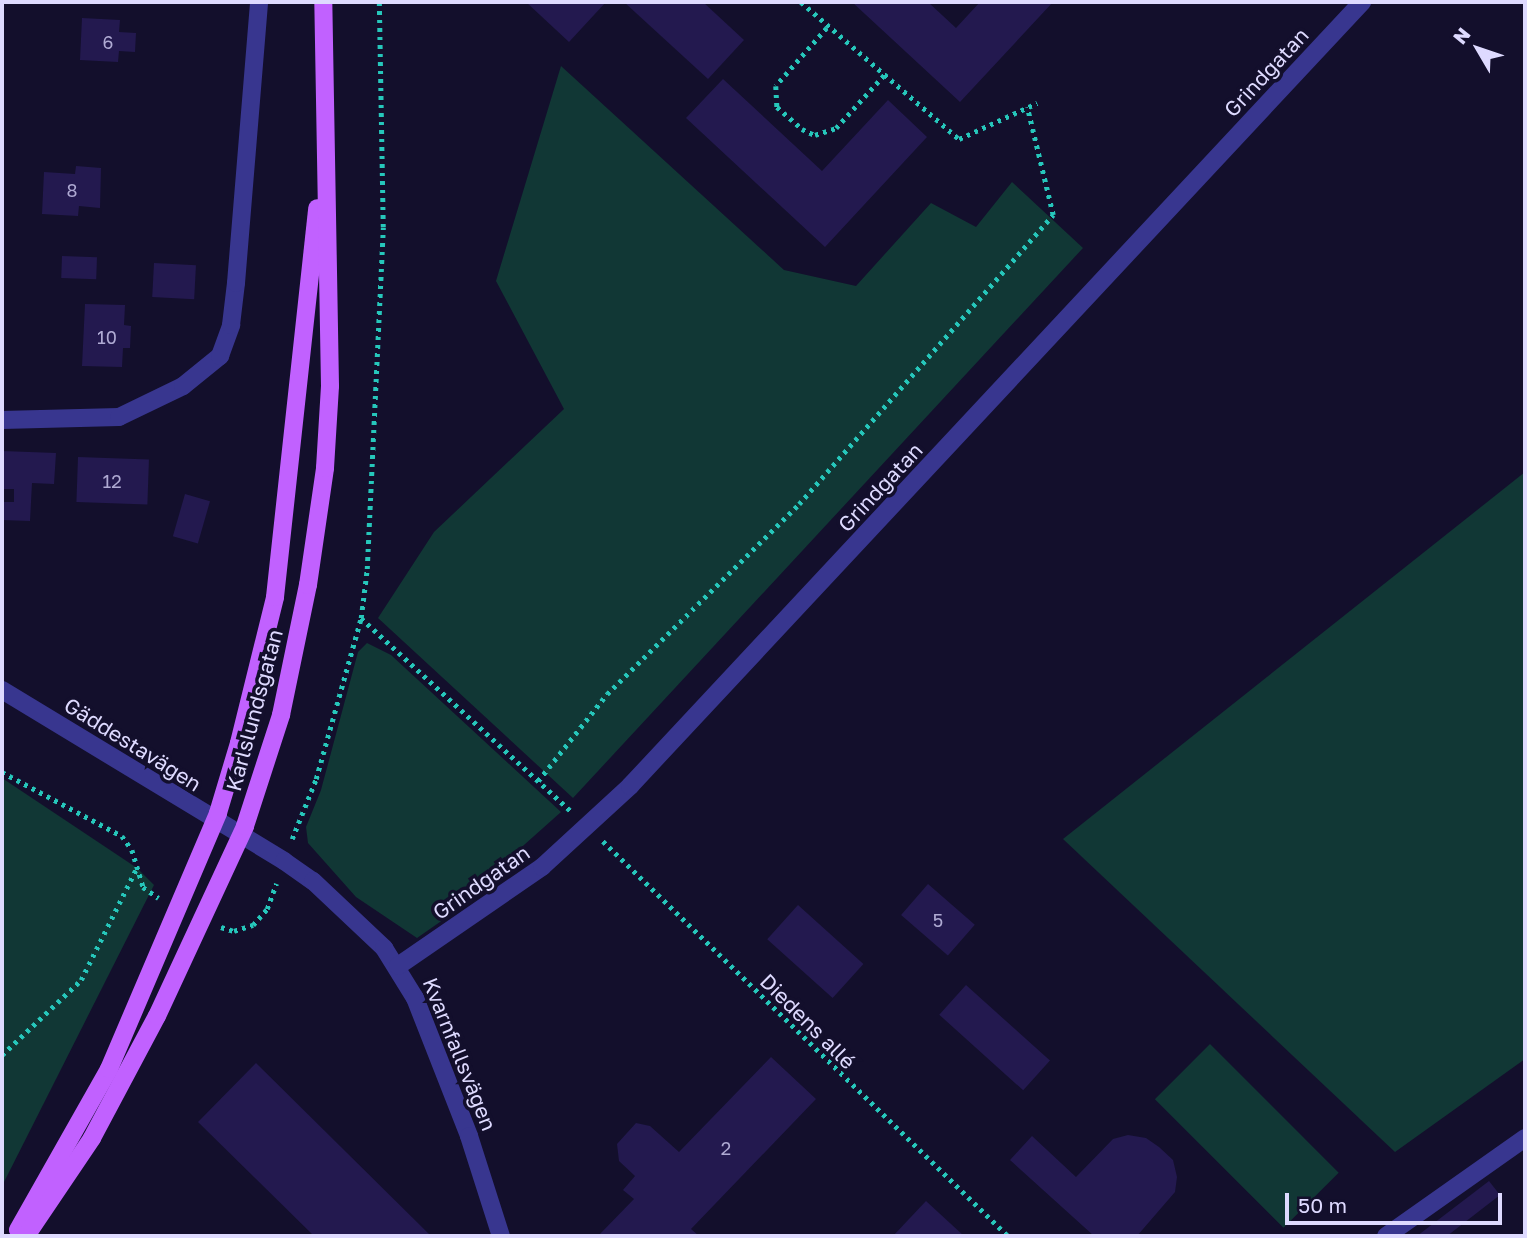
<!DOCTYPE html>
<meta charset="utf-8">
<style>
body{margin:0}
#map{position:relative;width:1527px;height:1238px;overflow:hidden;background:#130f2c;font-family:"Golos Text",sans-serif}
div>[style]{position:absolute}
.green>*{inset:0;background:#113735;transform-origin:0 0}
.building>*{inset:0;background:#23194f;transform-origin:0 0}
.path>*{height:4.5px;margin-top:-2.25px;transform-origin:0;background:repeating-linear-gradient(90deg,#26c7bb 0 3.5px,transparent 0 8.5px)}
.minor>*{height:18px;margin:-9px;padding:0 9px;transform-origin:9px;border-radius:9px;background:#38368f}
.major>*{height:18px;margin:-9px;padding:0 9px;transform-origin:9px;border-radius:9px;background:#c161ff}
span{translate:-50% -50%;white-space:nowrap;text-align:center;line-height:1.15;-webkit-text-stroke:7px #130f2c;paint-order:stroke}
.number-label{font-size:18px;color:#afaad3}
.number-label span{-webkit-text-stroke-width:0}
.street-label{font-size:21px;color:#dedaff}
.frame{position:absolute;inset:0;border:4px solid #dedaff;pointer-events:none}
.north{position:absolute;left:1443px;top:14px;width:70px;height:70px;-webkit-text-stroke:5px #130f2c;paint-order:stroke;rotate:309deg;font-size:19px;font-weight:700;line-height:28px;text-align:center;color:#dedaff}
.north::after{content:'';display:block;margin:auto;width:24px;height:32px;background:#dedaff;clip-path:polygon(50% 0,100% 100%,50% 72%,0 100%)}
.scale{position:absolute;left:1285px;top:1193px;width:217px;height:32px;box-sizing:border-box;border:4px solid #dedaff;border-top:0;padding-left:9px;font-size:21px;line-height:24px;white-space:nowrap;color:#dedaff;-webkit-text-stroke:5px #130f2c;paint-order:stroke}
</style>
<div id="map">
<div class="green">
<i style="clip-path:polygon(561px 66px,784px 270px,856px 286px,931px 203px,976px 227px,1012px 182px,1083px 248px,573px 798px,378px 618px,434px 532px,564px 409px,496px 281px)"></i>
<i style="clip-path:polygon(1525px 472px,1525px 1059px,1395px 1152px,1063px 839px)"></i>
<i style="clip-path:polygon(367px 643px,391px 655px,561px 812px,496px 870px,483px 892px,417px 938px,356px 897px,308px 843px,306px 827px,321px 790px,358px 652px)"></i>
<i style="clip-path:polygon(2px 778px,137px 868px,154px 885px,2px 1186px)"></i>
<i style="left:1210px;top:1044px;width:182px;height:78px;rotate:45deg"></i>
</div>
<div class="building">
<i style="clip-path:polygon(526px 2px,606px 2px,569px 42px)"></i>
<i style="clip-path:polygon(624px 2px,703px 2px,744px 40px,708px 79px)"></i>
<i style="clip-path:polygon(852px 2px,928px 2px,956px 28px,980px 2px,1053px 2px,960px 102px)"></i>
<i style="clip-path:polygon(82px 18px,120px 20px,119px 32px,136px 33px,135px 52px,119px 51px,118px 62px,80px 60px)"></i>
<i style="clip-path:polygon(723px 79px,822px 171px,888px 100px,927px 137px,825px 247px,686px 118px)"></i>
<i style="clip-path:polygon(76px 166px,101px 168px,100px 208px,79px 206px,78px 216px,42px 214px,44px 172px,75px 174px)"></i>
<i style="left:62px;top:256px;width:35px;height:22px;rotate:2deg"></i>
<i style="left:154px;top:263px;width:42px;height:34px;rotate:3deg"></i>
<i style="clip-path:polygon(85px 304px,125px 305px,124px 325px,131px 326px,130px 348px,123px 348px,122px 367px,82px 366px)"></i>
<i style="clip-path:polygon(2px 451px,56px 453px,54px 484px,32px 483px,30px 521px,2px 520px,2px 502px,14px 502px,14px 489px,2px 489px)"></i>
<i style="left:78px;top:457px;width:71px;height:45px;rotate:2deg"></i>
<i style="left:185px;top:494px;width:26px;height:44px;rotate:16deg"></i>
<i style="left:928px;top:884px;width:62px;height:41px;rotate:41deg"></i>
<i style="left:798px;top:905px;width:88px;height:46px;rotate:42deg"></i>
<i style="left:966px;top:985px;width:113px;height:40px;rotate:42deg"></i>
<i style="clip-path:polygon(771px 1057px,816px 1099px,691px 1229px,699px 1236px,598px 1236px,634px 1199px,623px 1190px,635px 1176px,619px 1161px,617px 1144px,636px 1123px,650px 1126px,679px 1152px)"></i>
<i style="clip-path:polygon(256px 1063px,431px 1236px,314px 1236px,198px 1122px)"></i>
<i style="clip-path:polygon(1128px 1135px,1146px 1138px,1159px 1147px,1173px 1160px,1177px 1177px,1175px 1192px,1137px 1236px,1094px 1236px,1010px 1160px,1032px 1136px,1076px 1177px,1113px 1139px)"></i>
<i style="clip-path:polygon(1489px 1181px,1500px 1195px,1447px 1236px,1417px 1236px)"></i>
<i style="clip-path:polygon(926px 1201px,964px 1236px,893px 1236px)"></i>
</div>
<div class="path">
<i style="left:801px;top:2px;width:209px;rotate:40.9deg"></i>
<i style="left:959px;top:139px;width:86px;rotate:-24.8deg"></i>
<i style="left:827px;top:28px;width:77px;rotate:131.3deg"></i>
<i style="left:776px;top:86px;width:21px;rotate:87deg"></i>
<i style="left:777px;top:107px;width:33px;rotate:41deg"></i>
<i style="left:802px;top:129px;width:14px;rotate:25deg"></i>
<i style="left:815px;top:135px;width:22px;rotate:-18deg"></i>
<i style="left:836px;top:128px;width:72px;rotate:-47.8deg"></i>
<i style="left:361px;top:618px;width:285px;rotate:42.6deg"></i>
<i style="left:2px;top:772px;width:136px;rotate:28.1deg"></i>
<i style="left:122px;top:836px;width:17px;rotate:54deg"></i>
<i style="left:132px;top:850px;width:39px;rotate:73deg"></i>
<i style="left:143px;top:887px;width:19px;rotate:35deg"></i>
<i style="left:538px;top:781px;width:111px;rotate:-51.6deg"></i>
<i style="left:607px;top:694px;width:270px;rotate:-44.7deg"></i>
<i style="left:799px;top:504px;width:385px;rotate:-48.7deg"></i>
<i style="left:1053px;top:215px;width:111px;rotate:-103.5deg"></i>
<i style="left:292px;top:839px;width:65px;rotate:-68.2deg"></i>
<i style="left:316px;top:779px;width:167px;rotate:-74.4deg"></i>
<i style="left:361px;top:618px;width:49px;rotate:-83deg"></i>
<i style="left:367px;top:569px;width:342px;rotate:-87.3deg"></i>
<i style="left:383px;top:227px;width:225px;rotate:-91deg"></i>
<i style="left:603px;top:841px;width:566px;rotate:44.28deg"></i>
<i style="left:221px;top:927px;width:14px;rotate:17deg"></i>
<i style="left:234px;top:931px;width:20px;rotate:-18deg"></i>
<i style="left:253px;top:925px;width:21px;rotate:-49deg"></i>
<i style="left:267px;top:909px;width:27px;rotate:-70deg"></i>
<i style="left:2px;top:1055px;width:109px;rotate:-43.5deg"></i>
<i style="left:81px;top:980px;width:124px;rotate:-63.6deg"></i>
</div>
<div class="minor">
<i style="left:2px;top:420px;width:117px;rotate:-1.5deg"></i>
<i style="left:119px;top:417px;width:71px;rotate:-25.8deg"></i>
<i style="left:183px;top:386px;width:48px;rotate:-39deg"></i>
<i style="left:220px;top:356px;width:33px;rotate:-70deg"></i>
<i style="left:231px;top:325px;width:42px;rotate:-83.2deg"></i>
<i style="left:236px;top:283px;width:282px;rotate:-85.3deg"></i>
<i style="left:2px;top:690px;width:330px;rotate:31.2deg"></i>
<i style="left:284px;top:861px;width:35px;rotate:35deg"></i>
<i style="left:313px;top:881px;width:98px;rotate:43.3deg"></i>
<i style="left:384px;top:948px;width:59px;rotate:58.2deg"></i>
<i style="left:415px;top:998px;width:148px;rotate:68.6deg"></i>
<i style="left:469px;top:1136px;width:105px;rotate:72.3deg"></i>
<i style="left:398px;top:966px;width:175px;rotate:-34.5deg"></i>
<i style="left:542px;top:867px;width:120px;rotate:-42.6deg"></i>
<i style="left:630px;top:786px;width:1073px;rotate:-46.96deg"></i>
<i style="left:1386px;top:1236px;width:170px;rotate:-35.2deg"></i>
</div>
<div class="major">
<i style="left:18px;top:1230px;width:185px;rotate:-60.5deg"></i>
<i style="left:109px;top:1069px;width:278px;rotate:-66.9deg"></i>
<i style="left:218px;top:813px;width:73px;rotate:-73.3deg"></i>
<i style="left:239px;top:743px;width:150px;rotate:-76.1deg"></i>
<i style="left:275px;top:597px;width:391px;rotate:-83.8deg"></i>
<i style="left:26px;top:1236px;width:118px;rotate:-56deg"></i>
<i style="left:92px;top:1138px;width:138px;rotate:-62deg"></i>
<i style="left:157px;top:1016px;width:209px;rotate:-65.1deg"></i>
<i style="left:245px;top:826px;width:117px;rotate:-72deg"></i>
<i style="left:281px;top:715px;width:133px;rotate:-78.3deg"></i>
<i style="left:308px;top:585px;width:118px;rotate:-81.7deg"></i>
<i style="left:325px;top:468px;width:82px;rotate:-86.5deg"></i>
<i style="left:330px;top:386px;width:384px;rotate:-91deg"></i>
</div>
<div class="number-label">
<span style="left:108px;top:42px">6</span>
<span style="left:72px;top:190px">8</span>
<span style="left:107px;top:337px">10</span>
<span style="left:112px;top:481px">12</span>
<span style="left:938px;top:920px">5</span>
<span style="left:726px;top:1148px">2</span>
</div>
<div class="street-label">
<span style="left:1266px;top:72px;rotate:-47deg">Grindgatan</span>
<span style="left:880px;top:487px;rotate:-47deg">Grindgatan</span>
<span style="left:254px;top:710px;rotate:-75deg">Karlslundsgatan</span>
<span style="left:133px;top:744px;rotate:32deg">Gäddestavägen</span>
<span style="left:481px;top:882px;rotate:-35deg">Grindgatan</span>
<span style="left:808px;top:1021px;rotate:45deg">Diedens allé</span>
<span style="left:460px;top:1054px;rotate:68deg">Kvarnfallsvägen</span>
</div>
<div class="frame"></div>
<div class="north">N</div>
<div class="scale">50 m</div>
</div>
